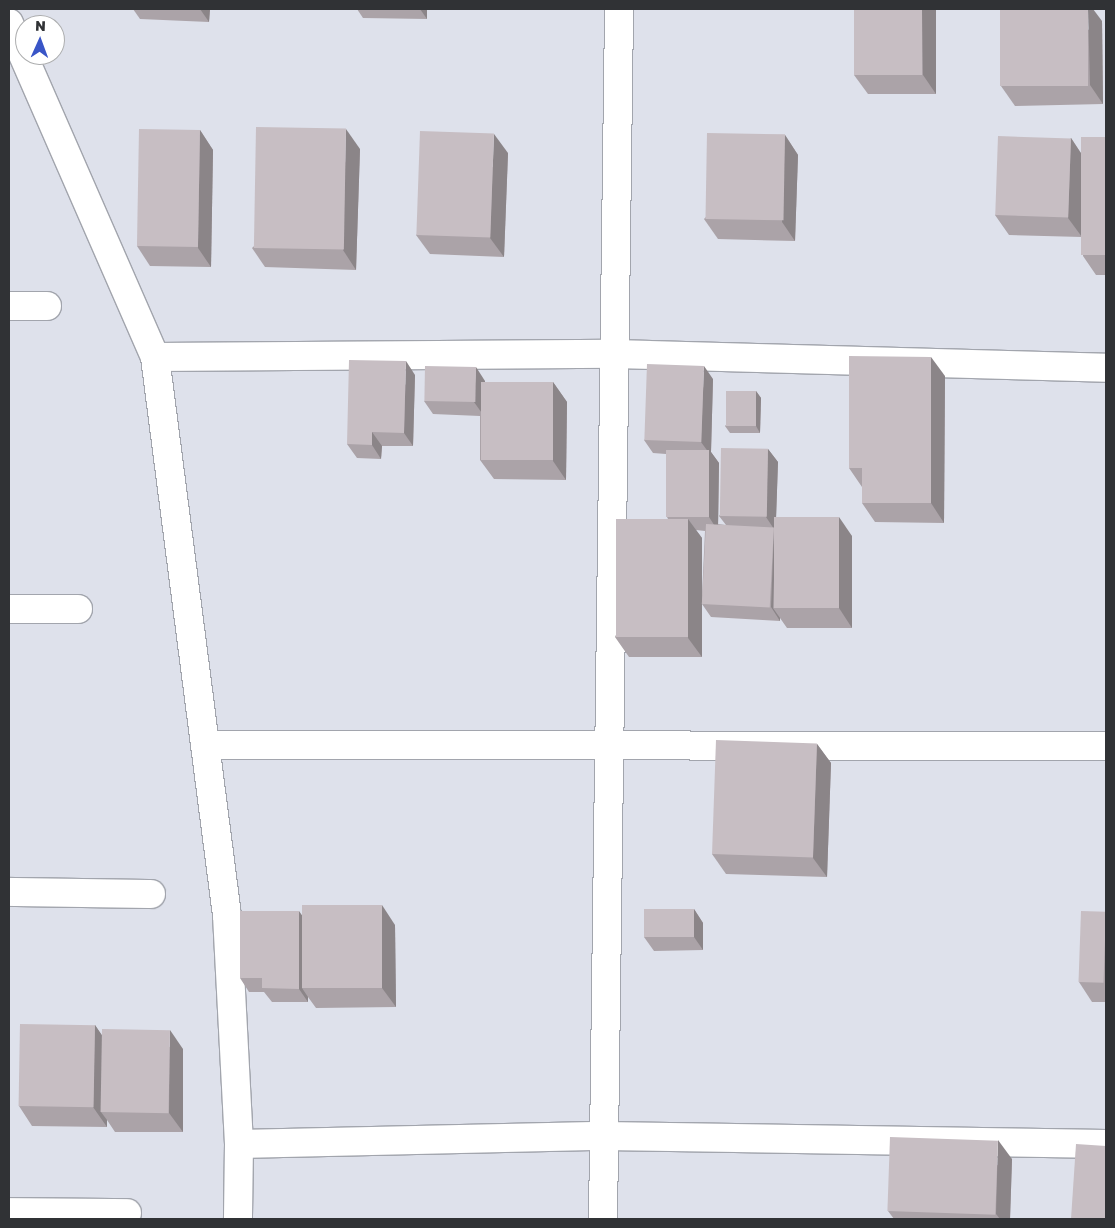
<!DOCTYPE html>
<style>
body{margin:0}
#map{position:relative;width:1115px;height:1228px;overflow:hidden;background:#dee1eb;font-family:"Golos Text",sans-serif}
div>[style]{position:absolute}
.roads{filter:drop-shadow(1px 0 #a2a5ad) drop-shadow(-1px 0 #a2a5ad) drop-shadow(0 1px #a2a5ad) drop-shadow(0 -1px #a2a5ad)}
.minor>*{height:28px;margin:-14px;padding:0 14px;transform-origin:14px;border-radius:14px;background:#fff}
.wall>*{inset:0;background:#aba3a8}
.shaded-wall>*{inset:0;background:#8b8588}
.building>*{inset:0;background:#c7bec3;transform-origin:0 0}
span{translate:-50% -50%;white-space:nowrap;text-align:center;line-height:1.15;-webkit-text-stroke:5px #fff;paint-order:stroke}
.frame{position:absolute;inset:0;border:10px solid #303235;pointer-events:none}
.north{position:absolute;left:15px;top:15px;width:50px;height:50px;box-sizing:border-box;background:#fff;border:1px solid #acadae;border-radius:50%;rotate:2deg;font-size:14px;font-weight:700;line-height:20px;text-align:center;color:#303235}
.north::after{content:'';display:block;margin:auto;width:18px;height:22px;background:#3955c7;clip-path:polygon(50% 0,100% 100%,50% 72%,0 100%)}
</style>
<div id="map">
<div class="roads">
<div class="minor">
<i style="left:9px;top:23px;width:365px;rotate:66.4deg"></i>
<i style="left:155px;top:357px;width:563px;rotate:82.65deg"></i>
<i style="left:227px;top:915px;width:229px;rotate:87deg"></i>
<i style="left:239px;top:1144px;width:75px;rotate:90.8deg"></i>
<i style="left:9px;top:306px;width:38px"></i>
<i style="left:155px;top:357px;width:459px;rotate:-0.4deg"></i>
<i style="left:614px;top:354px;width:492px;rotate:1.6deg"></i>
<i style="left:9px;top:609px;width:69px"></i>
<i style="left:208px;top:745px;width:898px;rotate:0.06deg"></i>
<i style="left:9px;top:892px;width:142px;rotate:0.8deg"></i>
<i style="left:239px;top:1144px;width:365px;rotate:-1.3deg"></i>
<i style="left:604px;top:1136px;width:502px;rotate:0.91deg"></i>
<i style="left:9px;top:1212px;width:118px;rotate:0.5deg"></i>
<i style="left:603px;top:1219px;width:1210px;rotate:-89.24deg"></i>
</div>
</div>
<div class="wall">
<i style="clip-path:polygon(133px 9px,210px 9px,209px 22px,140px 19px)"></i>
<i style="clip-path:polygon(357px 9px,427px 9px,427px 19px,363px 18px)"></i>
<i style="clip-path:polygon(854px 9px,936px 9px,936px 94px,868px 94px,854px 75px)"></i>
<i style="clip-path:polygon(1102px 21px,1103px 104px,1015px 106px,1001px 86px)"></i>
<i style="clip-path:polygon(200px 130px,213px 150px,211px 267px,150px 266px,137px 246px)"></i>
<i style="clip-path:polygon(785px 135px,798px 155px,795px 241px,718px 239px,704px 219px)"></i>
<i style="clip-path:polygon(1106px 137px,1106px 275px,1096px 275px,1083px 256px,1082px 222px,1082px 237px,1009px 235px,995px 215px,1071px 138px,1081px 153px)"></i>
<i style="clip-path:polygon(360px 149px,356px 270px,265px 267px,252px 248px)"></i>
<i style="clip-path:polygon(508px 153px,504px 257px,430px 254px,416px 235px)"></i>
<i style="clip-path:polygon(415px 375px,413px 446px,382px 446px,381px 459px,357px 458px,347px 444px)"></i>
<i style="clip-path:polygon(945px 376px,944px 523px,875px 522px,862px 503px,862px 487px,849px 468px)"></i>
<i style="clip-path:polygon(evenodd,713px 379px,711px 452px,719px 463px,718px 524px,726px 525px,719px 516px,768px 449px,778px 462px,776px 517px,852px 536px,852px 628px,787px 628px,780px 618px,780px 621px,711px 617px,702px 604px,702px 657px,629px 657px,615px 637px,668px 519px,667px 517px,666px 454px,653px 453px,644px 440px,713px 379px,696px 530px,705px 531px,702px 596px,702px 538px,696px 530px)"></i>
<i style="clip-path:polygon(485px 381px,485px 382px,553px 382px,567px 402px,566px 480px,494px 479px,480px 460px,480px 416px,433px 414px,424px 401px)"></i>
<i style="clip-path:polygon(756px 391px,761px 398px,760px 433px,730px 433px,725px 426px)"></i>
<i style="clip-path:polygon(817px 744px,831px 763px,827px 877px,726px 874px,712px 854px)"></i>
<i style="clip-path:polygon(694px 909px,703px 923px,703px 950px,654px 951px,644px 937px)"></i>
<i style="clip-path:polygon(1106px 912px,1106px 1002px,1092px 1002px,1079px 982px)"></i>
<i style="clip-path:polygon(302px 915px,395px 925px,396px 1007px,316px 1008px,308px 997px,308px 1002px,272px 1002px,264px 992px,249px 992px,240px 978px)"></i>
<i style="clip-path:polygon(95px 1025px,102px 1036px,183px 1049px,183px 1132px,115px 1132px,107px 1120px,107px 1127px,32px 1126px,19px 1106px)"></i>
<i style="clip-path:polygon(1012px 1159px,1010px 1219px,894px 1219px,888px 1211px)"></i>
</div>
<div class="shaded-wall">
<i style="clip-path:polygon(200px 9px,210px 9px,209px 22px)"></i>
<i style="clip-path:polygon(420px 9px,427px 9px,427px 19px)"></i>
<i style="clip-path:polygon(922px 9px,936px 9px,936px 94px,923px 75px)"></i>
<i style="clip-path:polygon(1088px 9px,1093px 9px,1102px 21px,1103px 104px,1090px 85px)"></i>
<i style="clip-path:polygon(346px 129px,360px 149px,356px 270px,343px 250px)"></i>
<i style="clip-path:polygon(200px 130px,213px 150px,211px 267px,198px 248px)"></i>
<i style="clip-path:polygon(494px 134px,508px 153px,504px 257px,490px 238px)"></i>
<i style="clip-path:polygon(785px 135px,798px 155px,795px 241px,782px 222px)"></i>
<i style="clip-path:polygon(1071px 138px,1084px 158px,1082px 237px,1068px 218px)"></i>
<i style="clip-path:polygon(931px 357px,945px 376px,944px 523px,931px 503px)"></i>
<i style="clip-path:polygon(406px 361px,415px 375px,413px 446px,404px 433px)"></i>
<i style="clip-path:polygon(704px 366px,713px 379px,711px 452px,719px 463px,718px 531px,709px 517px,709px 453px,701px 442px)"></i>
<i style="clip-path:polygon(476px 367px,485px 381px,484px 416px,474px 402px)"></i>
<i style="clip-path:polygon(553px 382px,567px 402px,566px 480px,553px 461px)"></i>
<i style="clip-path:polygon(756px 391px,761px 398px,760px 433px,756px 426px)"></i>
<i style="clip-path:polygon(372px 432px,382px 446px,381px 459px,372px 445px)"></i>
<i style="clip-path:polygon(768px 449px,778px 462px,773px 608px,780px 618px,780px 621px,771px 607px,774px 529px,766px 517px)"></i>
<i style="clip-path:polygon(839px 517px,852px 536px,852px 628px,839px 608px)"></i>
<i style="clip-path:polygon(688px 519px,702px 538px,702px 657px,688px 638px)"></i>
<i style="clip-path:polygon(817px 744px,831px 763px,827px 877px,813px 858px)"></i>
<i style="clip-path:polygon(382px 905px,395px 925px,396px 1007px,382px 988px)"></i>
<i style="clip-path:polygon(694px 909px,703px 923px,703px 950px,694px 937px)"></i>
<i style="clip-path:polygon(299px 911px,308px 924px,302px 988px,308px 997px,308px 1002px,299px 989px)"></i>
<i style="clip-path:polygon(95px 1025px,108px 1044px,101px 1112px,107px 1120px,107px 1127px,93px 1107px)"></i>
<i style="clip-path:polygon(170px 1030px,183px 1049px,183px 1132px,169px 1113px)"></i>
<i style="clip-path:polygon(998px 1140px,1012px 1159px,1010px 1219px,1000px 1219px,996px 1214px)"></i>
</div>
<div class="building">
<i style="left:854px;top:9px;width:68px;height:66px"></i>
<i style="left:1000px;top:9px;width:88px;height:77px"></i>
<i style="left:256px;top:127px;width:90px;height:121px;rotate:1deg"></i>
<i style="left:139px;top:129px;width:61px;height:117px;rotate:1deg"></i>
<i style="left:420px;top:131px;width:74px;height:104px;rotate:2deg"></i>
<i style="left:707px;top:133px;width:78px;height:86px;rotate:1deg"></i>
<i style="left:998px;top:136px;width:73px;height:79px;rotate:2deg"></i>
<i style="left:1106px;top:137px;width:118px;height:25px;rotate:90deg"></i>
<i style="clip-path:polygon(849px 356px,931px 357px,931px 503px,862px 503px,862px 468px,849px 468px)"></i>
<i style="clip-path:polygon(349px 360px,406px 361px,404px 433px,372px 432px,372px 445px,347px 444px)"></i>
<i style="left:647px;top:364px;width:57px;height:76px;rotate:2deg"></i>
<i style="left:425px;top:366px;width:51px;height:35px;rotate:1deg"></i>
<i style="left:481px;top:382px;width:72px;height:78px"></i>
<i style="left:726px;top:391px;width:30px;height:35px"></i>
<i style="left:721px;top:448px;width:47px;height:68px;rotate:1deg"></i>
<i style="left:666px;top:450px;width:43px;height:67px"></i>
<i style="left:774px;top:517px;width:65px;height:91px"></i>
<i style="left:616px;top:519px;width:72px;height:118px"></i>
<i style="left:706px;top:524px;width:68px;height:80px;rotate:3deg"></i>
<i style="left:716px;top:740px;width:101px;height:114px;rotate:2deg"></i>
<i style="left:382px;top:905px;width:83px;height:80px;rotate:90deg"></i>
<i style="left:644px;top:909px;width:50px;height:28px"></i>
<i style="clip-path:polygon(240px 911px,299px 911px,299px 989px,262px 988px,262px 978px,240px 978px)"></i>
<i style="left:1081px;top:911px;width:25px;height:71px;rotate:2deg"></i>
<i style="left:20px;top:1024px;width:75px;height:82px;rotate:1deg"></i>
<i style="left:102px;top:1029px;width:68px;height:83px;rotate:1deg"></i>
<i style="left:890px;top:1137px;width:108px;height:74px;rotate:2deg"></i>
<i style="clip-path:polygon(1076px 1144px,1106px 1146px,1106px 1219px,1071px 1219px)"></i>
</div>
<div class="frame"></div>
<div class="north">N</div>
</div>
